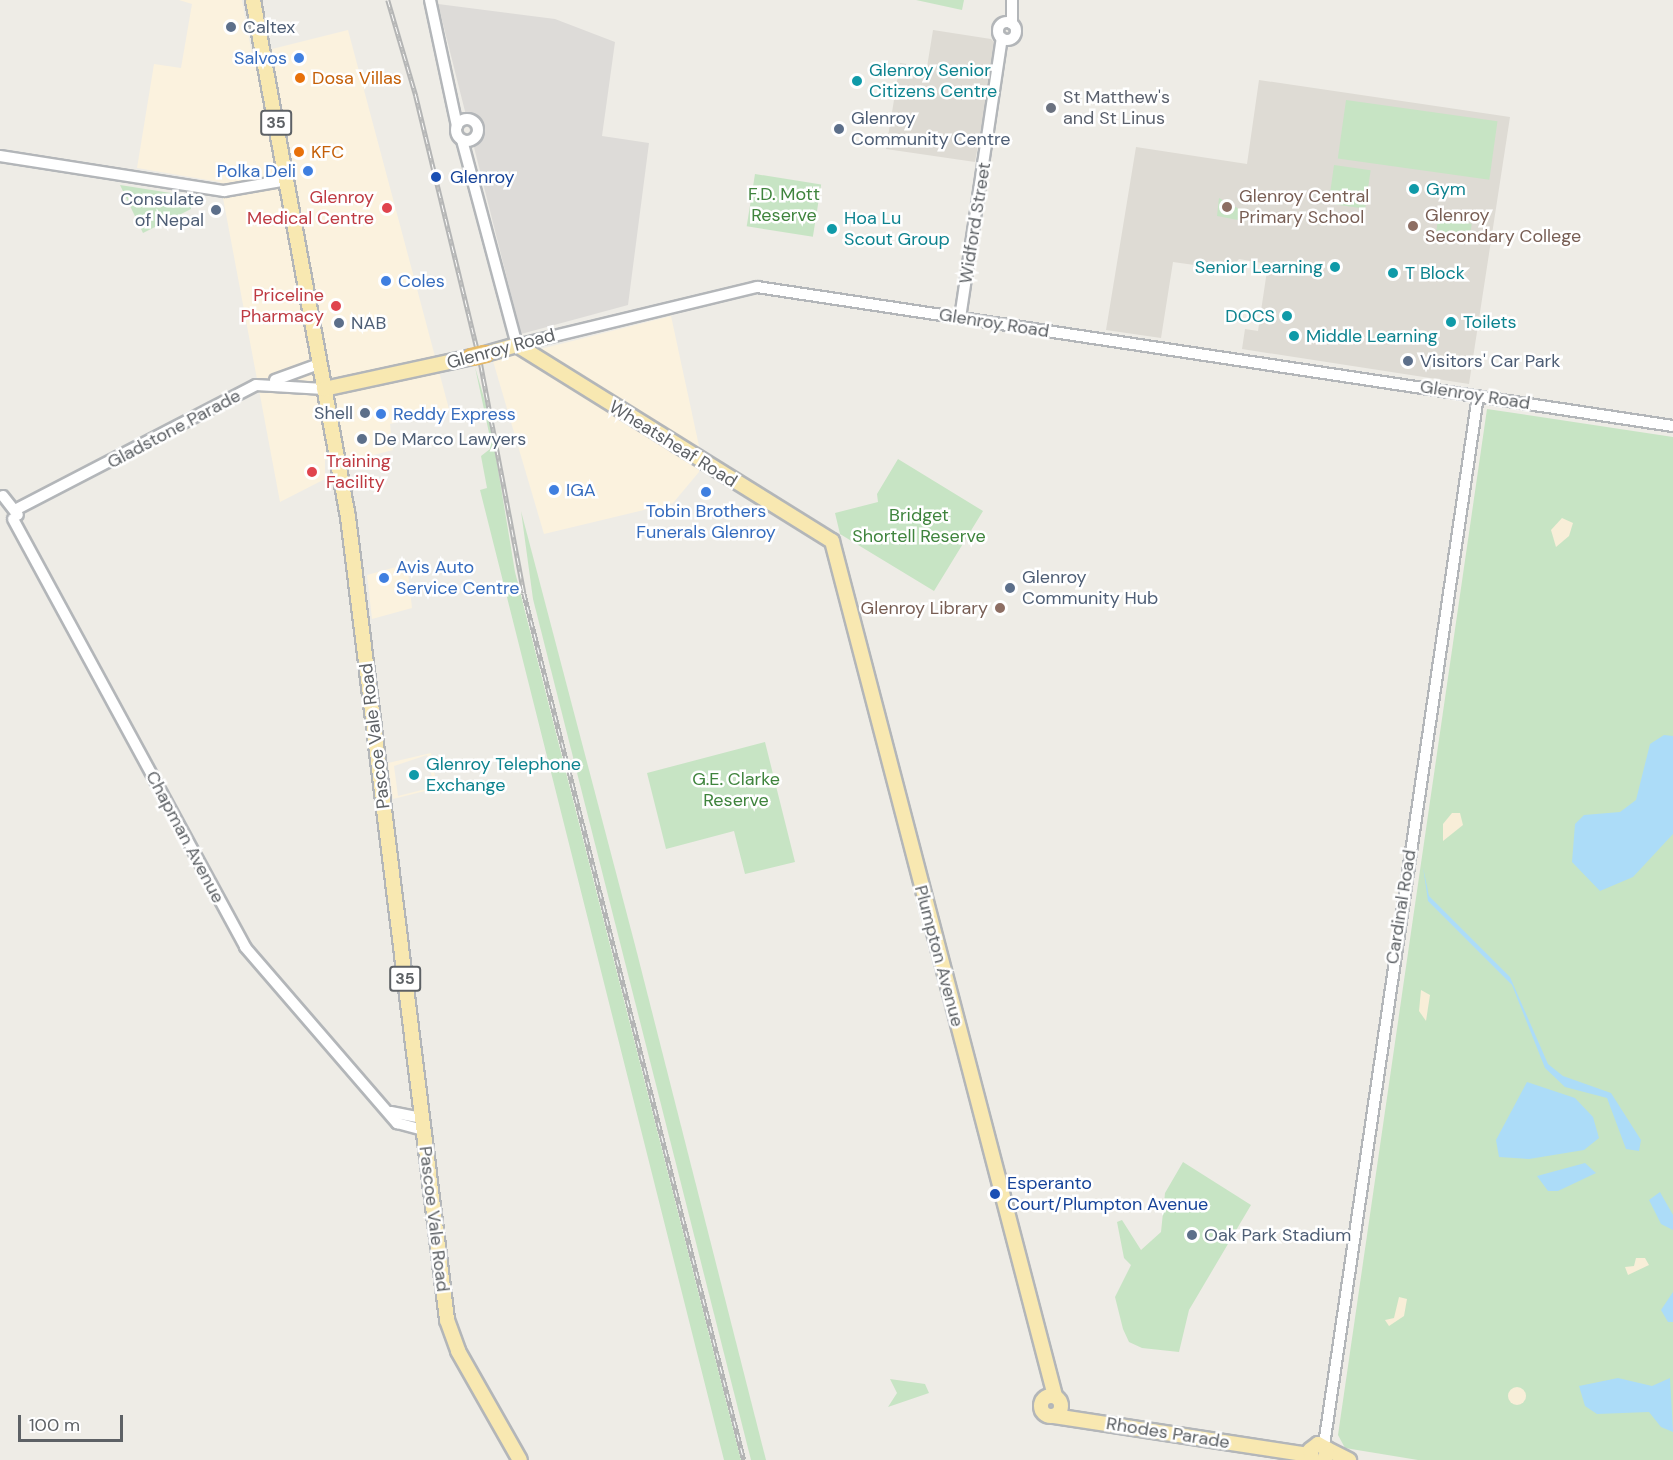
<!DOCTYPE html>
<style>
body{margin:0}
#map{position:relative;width:1673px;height:1460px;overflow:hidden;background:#eeece6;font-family:"DM Sans",sans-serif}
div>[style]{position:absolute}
.commercial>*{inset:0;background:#fbf2de}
.industrial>*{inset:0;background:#dddbd8}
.education>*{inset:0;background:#dedbd4}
.green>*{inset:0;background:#c7e4c4;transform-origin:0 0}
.sand>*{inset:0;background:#f8eed8}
.round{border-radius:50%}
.water>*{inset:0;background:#acdcf8}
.roads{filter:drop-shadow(2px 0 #b3b6b9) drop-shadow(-2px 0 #b3b6b9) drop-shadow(0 2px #b3b6b9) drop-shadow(0 -2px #b3b6b9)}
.minor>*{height:10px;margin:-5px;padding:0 5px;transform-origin:5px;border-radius:5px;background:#fff}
.minor>.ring{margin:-5px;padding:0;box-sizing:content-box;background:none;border:10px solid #fff;border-radius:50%}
.major>*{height:14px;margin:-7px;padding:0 7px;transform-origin:7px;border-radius:7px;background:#f8e8b1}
.major>.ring{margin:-7px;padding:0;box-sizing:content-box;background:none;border:14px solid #f8e8b1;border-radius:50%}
.rail>*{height:4.5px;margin-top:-2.25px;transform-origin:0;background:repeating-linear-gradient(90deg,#fff 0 7px,#b4b5b5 0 14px);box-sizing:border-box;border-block:2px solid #b4b5b5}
.bridges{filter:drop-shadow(2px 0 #e6b967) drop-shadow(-2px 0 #e6b967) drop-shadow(0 2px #e6b967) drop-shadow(0 -2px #e6b967)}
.major-bridge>*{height:14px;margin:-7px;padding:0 7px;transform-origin:7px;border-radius:7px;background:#f8e8b1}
.dots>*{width:16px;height:16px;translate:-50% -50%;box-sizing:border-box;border:3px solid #fff;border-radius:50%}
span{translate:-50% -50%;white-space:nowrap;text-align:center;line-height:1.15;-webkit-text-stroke:5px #fff;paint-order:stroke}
.shield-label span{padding:2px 4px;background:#fff;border:2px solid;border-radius:4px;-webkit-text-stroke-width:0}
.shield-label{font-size:16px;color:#5d6165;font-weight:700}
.service-label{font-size:18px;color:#4e5e75}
.left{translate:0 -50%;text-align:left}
.right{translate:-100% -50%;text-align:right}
.shop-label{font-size:18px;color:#366cbe}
.culture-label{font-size:18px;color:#0d838f}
.food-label{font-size:18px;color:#c56008}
.worship-label{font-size:18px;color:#5b616d}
.transit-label{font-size:18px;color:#164399}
.park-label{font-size:18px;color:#3f843d}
.education-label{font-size:18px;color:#785e54}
.health-label{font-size:18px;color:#be3a42}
.street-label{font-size:18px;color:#5d6165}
.scale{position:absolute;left:18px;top:1415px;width:105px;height:27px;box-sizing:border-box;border:3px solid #5d6165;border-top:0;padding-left:8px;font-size:18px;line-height:21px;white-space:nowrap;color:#5d6165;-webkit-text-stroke:4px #fff;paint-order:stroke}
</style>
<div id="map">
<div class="commercial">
<i style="clip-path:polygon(179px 0,242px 0,252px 54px,348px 30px,449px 409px,390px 424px,393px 450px,350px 461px,348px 455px,325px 460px,325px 479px,280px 502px,220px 182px,137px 168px,154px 64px,181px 68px,192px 4px)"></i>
<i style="clip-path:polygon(671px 316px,699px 446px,699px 472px,673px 503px,544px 534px,493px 361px)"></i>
<i style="clip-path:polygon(407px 564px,412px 608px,372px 619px,367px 575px)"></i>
<i style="clip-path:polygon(evenodd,431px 753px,437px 788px,393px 799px,388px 763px,431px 753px,427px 755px,434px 787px,398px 796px,394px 766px,427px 755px)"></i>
</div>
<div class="industrial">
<i style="clip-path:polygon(438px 4px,555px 19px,615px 42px,602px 136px,649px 143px,628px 305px,521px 334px)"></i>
</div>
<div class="education">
<i style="clip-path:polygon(933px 30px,991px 39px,996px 44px,975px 162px,886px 149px,900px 63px,927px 67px)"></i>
<i style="clip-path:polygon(1259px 80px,1510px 117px,1469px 384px,1242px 349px,1245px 329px,1258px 331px,1268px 264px,1239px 259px,1230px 270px,1173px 262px,1161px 338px,1106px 330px,1136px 147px,1247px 164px)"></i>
</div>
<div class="green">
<i style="clip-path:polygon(916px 0,964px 0,962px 10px)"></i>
<i style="left:1346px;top:100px;width:153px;height:59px;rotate:8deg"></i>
<i style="left:1334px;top:165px;width:37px;height:39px;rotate:8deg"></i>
<i style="left:755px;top:174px;width:67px;height:53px;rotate:9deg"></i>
<i style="clip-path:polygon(120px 185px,190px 196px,191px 209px,143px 233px)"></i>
<i style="clip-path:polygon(1219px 198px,1241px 210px,1238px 220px,1217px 216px)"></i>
<i style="left:1438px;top:219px;width:34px;height:18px;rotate:8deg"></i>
<i style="clip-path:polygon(475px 367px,489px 415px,515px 572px,741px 1460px,724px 1460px,480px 490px,487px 488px,481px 456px,490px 449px,489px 433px)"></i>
<i style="clip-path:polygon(1487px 409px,1673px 437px,1673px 1460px,1418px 1460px,1345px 1448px,1338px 1435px)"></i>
<i style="clip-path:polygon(898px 459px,983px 511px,934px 591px,840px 534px,835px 513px,878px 502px,877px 494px)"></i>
<i style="clip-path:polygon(521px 511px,635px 945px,766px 1460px,751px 1460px,533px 599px)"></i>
<i style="clip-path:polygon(765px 742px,795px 862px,745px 874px,734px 831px,666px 849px,647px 773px)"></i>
<i style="clip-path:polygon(1183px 1162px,1251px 1205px,1189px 1310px,1179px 1352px,1142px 1348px,1129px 1342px,1123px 1329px,1115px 1297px,1131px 1265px,1124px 1258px,1117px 1222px,1122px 1220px,1141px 1250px,1161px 1232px,1165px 1193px)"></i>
<i style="clip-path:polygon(890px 1379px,925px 1384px,929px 1393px,888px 1407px,897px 1393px)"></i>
</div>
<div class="sand">
<i style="clip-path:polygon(1562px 518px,1573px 523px,1569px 536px,1556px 547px,1551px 530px)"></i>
<i style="clip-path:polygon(1460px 813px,1463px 825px,1443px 841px,1443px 824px,1452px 813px)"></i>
<i style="clip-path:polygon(1421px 990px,1430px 995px,1426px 1021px,1419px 1011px)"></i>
<i style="clip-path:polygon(1636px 1258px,1645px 1258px,1649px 1265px,1628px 1275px,1625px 1267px,1634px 1266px)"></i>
<i style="clip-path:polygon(1399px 1297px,1407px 1299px,1404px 1316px,1389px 1326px,1385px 1320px,1394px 1318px)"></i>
<i class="round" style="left:1508px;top:1387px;width:18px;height:18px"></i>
</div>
<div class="water">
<i style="clip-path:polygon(1664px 735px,1673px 736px,1673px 834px,1633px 877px,1600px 891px,1572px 862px,1575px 824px,1584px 815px,1620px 812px,1636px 800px,1650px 744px)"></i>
<i style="clip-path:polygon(1423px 867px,1429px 896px,1510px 977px,1548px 1064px,1563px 1076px,1611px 1093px,1641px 1140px,1639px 1151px,1626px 1149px,1607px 1098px,1565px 1087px,1545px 1068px,1512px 985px,1428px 901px)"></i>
<i style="clip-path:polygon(1527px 1082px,1575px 1098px,1593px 1117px,1599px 1138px,1584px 1150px,1529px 1159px,1499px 1157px,1496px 1140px)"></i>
<i style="clip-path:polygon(1585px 1163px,1596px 1173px,1558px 1191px,1548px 1191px,1537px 1176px)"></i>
<i style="clip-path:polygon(1660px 1192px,1673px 1215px,1673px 1230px,1661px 1224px,1649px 1200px)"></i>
<i style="clip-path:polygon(1673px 1292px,1673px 1322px,1668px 1322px,1661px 1310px)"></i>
<i style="clip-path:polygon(1618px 1378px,1652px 1386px,1670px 1378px,1673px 1432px,1661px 1427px,1649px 1412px,1597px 1414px,1585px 1406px,1579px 1386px)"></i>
</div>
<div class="roads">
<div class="minor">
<i style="left:430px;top:0;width:129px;rotate:77.9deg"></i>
<i class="ring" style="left:998px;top:22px;width:8px;height:8px"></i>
<i style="left:1012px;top:24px;width:24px;rotate:-90deg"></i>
<i class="ring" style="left:456px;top:119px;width:12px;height:12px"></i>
<i style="left:462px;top:140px;width:212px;rotate:75deg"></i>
<i style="left:517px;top:345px;width:247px;rotate:-13.6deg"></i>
<i style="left:757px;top:287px;width:926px;rotate:8.63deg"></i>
<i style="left:0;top:156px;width:227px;rotate:8.9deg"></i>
<i style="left:224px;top:191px;width:64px;rotate:-9.9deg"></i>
<i style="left:960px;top:318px;width:283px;rotate:-81.5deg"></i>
<i style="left:275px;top:380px;width:47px;rotate:-20deg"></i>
<i style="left:3px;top:496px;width:24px;rotate:52deg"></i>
<i style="left:15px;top:510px;width:271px;rotate:-27.4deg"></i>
<i style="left:256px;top:385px;width:68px;rotate:3.4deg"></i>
<i style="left:13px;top:519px;width:487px;rotate:61.5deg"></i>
<i style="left:245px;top:947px;width:233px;rotate:49.2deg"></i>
<i style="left:397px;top:1123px;width:27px;rotate:15deg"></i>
<i style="left:391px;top:1112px;width:32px;rotate:11deg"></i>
<i style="left:1324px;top:1445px;width:1060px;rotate:-81.65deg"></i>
</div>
<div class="major">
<i style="left:253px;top:0;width:526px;rotate:79.59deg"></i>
<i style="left:348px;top:517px;width:809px;rotate:82.97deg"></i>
<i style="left:447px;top:1320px;width:33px;rotate:70deg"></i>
<i style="left:458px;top:1351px;width:125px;rotate:60.4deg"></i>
<i style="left:485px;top:354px;width:33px;rotate:-16deg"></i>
<i style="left:517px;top:345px;width:371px;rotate:31.9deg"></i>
<i style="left:832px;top:541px;width:884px;rotate:75.38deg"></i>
<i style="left:324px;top:389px;width:151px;rotate:-12.2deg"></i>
<i class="ring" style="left:1041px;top:1396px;width:6px;height:6px"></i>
<i style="left:1054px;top:1416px;width:259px;rotate:8.7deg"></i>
<i style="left:1327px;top:1449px;width:25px;rotate:27deg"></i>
<i style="left:1313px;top:1460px;width:10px;rotate:-107deg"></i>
<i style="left:1310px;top:1450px;width:10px;rotate:-37deg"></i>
<i style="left:1318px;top:1444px;width:10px;rotate:29deg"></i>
<i style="left:1327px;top:1449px;width:11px;rotate:100deg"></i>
</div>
</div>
<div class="rail">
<i style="left:388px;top:0;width:100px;rotate:73.7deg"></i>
<i style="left:416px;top:96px;width:277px;rotate:76.4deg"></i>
<i style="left:481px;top:365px;width:232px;rotate:79.3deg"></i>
<i style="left:524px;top:593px;width:894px;rotate:75.76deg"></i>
</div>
<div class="bridges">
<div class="major-bridge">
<i style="left:472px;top:357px;width:13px;rotate:-13deg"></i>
</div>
</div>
<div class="dots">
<i style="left:231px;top:27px;background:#5c6f8a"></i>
<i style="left:299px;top:58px;background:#3f7fe0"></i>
<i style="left:300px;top:78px;background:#e8710a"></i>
<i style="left:857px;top:81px;background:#0f9aa8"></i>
<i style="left:1051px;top:108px;background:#6b7280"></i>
<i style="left:839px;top:129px;background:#5c6f8a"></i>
<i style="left:299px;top:152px;background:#e8710a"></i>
<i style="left:308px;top:171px;background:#3f7fe0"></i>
<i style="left:436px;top:177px;background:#1a4fb4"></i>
<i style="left:1414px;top:189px;background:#0f9aa8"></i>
<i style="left:1227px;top:207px;background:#8d6e63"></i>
<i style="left:387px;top:208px;background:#e0444e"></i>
<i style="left:216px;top:210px;background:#5c6f8a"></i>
<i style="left:1413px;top:226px;background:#8d6e63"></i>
<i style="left:832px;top:229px;background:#0f9aa8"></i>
<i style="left:1335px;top:267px;background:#0f9aa8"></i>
<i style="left:1393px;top:273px;background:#0f9aa8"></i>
<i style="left:386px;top:281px;background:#3f7fe0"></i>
<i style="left:336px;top:306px;background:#e0444e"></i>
<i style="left:1287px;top:316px;background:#0f9aa8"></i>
<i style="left:1451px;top:322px;background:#0f9aa8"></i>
<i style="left:339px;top:323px;background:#5c6f8a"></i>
<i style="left:1294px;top:336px;background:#0f9aa8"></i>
<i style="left:1408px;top:361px;background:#5c6f8a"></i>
<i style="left:365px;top:413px;background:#5c6f8a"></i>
<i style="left:381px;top:414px;background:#3f7fe0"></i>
<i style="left:362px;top:439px;background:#5c6f8a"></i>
<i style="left:312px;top:472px;background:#e0444e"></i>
<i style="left:554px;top:490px;background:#3f7fe0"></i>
<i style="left:706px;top:492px;background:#3f7fe0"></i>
<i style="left:384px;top:578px;background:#3f7fe0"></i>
<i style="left:1010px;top:588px;background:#5c6f8a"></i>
<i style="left:1000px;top:608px;background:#8d6e63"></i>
<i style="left:414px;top:775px;background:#0f9aa8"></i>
<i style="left:995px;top:1194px;background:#1a4fb4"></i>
<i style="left:1192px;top:1235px;background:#5c6f8a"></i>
</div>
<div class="shield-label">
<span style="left:276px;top:123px">35</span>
<span style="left:405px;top:979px">35</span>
</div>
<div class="service-label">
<span class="left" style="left:243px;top:27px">Caltex</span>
<span class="left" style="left:851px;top:129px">Glenroy<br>Community Centre</span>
<span class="right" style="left:204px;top:210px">Consulate<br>of Nepal</span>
<span class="left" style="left:351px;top:323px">NAB</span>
<span class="left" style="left:1420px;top:361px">Visitors' Car Park</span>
<span class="right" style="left:353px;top:413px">Shell</span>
<span class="left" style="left:374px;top:439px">De Marco Lawyers</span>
<span class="left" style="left:1022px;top:588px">Glenroy<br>Community Hub</span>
<span class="left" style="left:1204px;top:1235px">Oak Park Stadium</span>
</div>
<div class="shop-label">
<span class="right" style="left:287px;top:58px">Salvos</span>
<span class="right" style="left:296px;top:171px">Polka Deli</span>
<span class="left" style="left:398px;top:281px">Coles</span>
<span class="left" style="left:393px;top:414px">Reddy Express</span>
<span class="left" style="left:566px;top:490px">IGA</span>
<span style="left:706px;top:522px">Tobin Brothers<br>Funerals Glenroy</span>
<span class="left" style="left:396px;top:578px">Avis Auto<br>Service Centre</span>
</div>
<div class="culture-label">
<span class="left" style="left:869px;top:81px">Glenroy Senior<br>Citizens Centre</span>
<span class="left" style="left:1426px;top:189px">Gym</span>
<span class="left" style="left:844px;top:229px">Hoa Lu<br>Scout Group</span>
<span class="right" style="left:1323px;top:267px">Senior Learning</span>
<span class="left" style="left:1405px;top:273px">T Block</span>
<span class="right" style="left:1275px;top:316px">DOCS</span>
<span class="left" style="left:1463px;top:322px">Toilets</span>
<span class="left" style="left:1306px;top:336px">Middle Learning</span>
<span class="left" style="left:426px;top:775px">Glenroy Telephone<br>Exchange</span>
</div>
<div class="food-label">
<span class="left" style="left:312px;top:78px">Dosa Villas</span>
<span class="left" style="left:311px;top:152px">KFC</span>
</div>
<div class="worship-label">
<span class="left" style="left:1063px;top:108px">St Matthew's<br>and St Linus</span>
</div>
<div class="transit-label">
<span class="left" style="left:450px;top:177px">Glenroy</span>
<span class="left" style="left:1007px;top:1194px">Esperanto<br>Court/Plumpton Avenue</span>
</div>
<div class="park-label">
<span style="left:784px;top:205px">F.D. Mott<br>Reserve</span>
<span style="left:919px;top:526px">Bridget<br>Shortell Reserve</span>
<span style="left:736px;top:790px">G.E. Clarke<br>Reserve</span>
</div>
<div class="education-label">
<span class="left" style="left:1239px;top:207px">Glenroy Central<br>Primary School</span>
<span class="left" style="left:1425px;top:226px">Glenroy<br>Secondary College</span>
<span class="right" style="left:988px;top:608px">Glenroy Library</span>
</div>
<div class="health-label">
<span class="right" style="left:374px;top:208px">Glenroy<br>Medical Centre</span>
<span class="right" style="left:324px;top:306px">Priceline<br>Pharmacy</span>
<span class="left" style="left:326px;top:472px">Training<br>Facility</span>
</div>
<div class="street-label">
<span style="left:975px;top:223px;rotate:-81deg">Widford Street</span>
<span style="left:994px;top:323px;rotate:9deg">Glenroy Road</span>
<span style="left:501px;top:349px;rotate:-15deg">Glenroy Road</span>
<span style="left:1475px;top:395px;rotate:9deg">Glenroy Road</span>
<span style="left:174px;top:429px;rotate:-28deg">Gladstone Parade</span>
<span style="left:673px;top:444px;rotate:32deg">Wheatsheaf Road</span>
<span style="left:375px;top:736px;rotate:-97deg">Pascoe Vale Road</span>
<span style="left:185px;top:837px;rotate:62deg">Chapman Avenue</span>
<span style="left:1401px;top:907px;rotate:-81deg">Cardinal Road</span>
<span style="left:939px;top:956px;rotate:75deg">Plumpton Avenue</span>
<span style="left:434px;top:1219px;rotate:83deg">Pascoe Vale Road</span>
<span style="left:1168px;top:1433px;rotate:9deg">Rhodes Parade</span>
</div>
<div class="scale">100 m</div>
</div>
